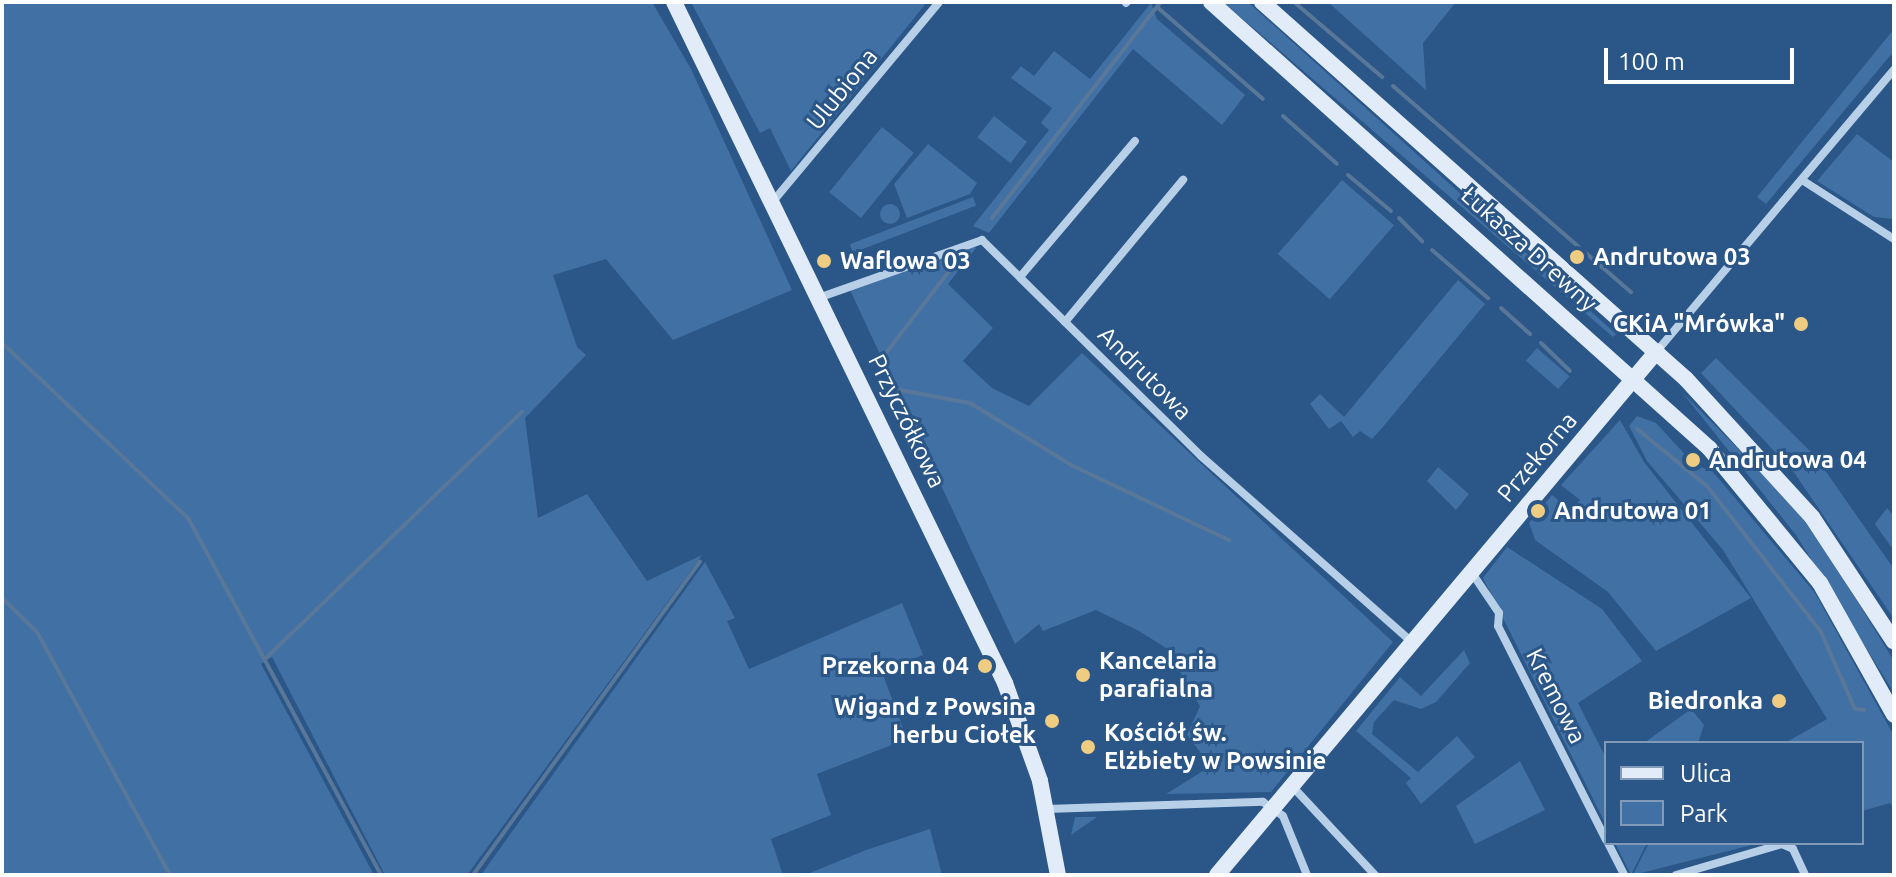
<!DOCTYPE html>
<meta charset="utf-8">
<style>
body{margin:0}
#map{position:relative;width:1896px;height:877px;overflow:hidden;background:#2b5688;font-family:Ubuntu,sans-serif}
div>[style]{position:absolute}
.green>*{inset:0;background:#4070a4;transform-origin:0 0}
.round{border-radius:50%}
.stream>*{height:4px;margin:-2px;padding:0 2px;transform-origin:2px;border-radius:2px;background:#597799}
.street>*{height:8px;margin:-4px;padding:0 4px;transform-origin:4px;border-radius:4px;background:#b8cfe8}
.secondary>*{height:16px;margin:-8px;padding:0 8px;transform-origin:8px;border-radius:8px;background:#e2ecf8}
.dots>*{width:22px;height:22px;translate:-50% -50%;box-sizing:border-box;border:4px solid #2b5688;border-radius:50%}
span{translate:-50% -50%;white-space:nowrap;text-align:center;line-height:1.15;-webkit-text-stroke:6px #2b5688;paint-order:stroke}
.street-label{font-size:24px;color:#fff}
.poi-label{font-size:24px;color:#fff;font-weight:700}
.left{translate:0 -50%;text-align:left}
.right{translate:-100% -50%;text-align:right}
.frame{position:absolute;inset:0;border:4px solid #fff;pointer-events:none}
.legend{position:absolute;left:1604px;top:741px;width:260px;height:104px;box-sizing:border-box;background:#2b5688;border:2px solid #809ab8;margin:0;padding:10px 14px;list-style:none;font-size:24px;color:#fff}
.legend li{display:flex;align-items:center;gap:16px;height:40px}
.legend b{width:40px;border:2px solid #809ab8}
.scale{position:absolute;left:1604px;top:48px;width:190px;height:36px;box-sizing:border-box;border:4px solid #fff;border-top:0;padding-left:10px;font-size:24px;line-height:28px;white-space:nowrap;color:#fff;-webkit-text-stroke:6px #2b5688;paint-order:stroke}
</style>
<div id="map">
<div class="green">
<i style="clip-path:polygon(2px 2px,652px 2px,691px 69px,792px 290px,673px 340px,606px 259px,553px 275px,577px 347px,586px 355px,525px 418px,538px 518px,587px 494px,647px 581px,702px 555px,467px 875px,385px 875px,272px 657px,261px 664px,374px 875px,2px 875px)"></i>
<i style="clip-path:polygon(691px 2px,927px 2px,791px 171px,770px 128px,760px 133px)"></i>
<i style="clip-path:polygon(1223px 2px,1248px 2px,1616px 334px,1613px 337px)"></i>
<i style="clip-path:polygon(1328px 2px,1456px 2px,1423px 43px,1426px 90px)"></i>
<i style="clip-path:polygon(1151px 3px,1157px 19px,1245px 95px,1222px 125px,1133px 49px,989px 233px,973px 226px,1049px 130px,1041px 123px,1052px 108px,1011px 78px,1021px 66px,1034px 76px,1054px 51px,1090px 79px)"></i>
<i style="clip-path:polygon(1894px 29px,1894px 51px,1766px 204px,1757px 197px)"></i>
<i style="left:994px;top:116px;width:42px;height:27px;rotate:38deg"></i>
<i style="left:882px;top:127px;width:41px;height:84px;rotate:39deg"></i>
<i style="clip-path:polygon(1857px 134px,1894px 162px,1893px 219px,1874px 217px,1817px 181px)"></i>
<i style="clip-path:polygon(928px 144px,977px 183px,970px 194px,907px 218px,894px 184px)"></i>
<i style="left:1342px;top:180px;width:69px;height:98px;rotate:41deg"></i>
<i style="left:973px;top:197px;width:9px;height:132px;rotate:69deg"></i>
<i class="round" style="left:880px;top:204px;width:20px;height:20px"></i>
<i style="clip-path:polygon(969px 242px,976px 248px,948px 284px,993px 328px,963px 361px,992px 388px,1029px 406px,1082px 353px,1393px 642px,1271px 792px,1166px 794px,1211px 766px,1187px 735px,1200px 706px,1166px 648px,1139px 631px,1096px 610px,1043px 631px,1039px 624px,1015px 644px,850px 290px)"></i>
<i style="clip-path:polygon(1458px 280px,1485px 304px,1382px 428px,1372px 439px,1360px 431px,1353px 437px,1341px 421px,1329px 429px,1310px 404px,1320px 394px,1344px 417px)"></i>
<i style="left:1537px;top:348px;width:43px;height:17px;rotate:41deg"></i>
<i style="clip-path:polygon(1716px 358px,1815px 456px,1894px 569px,1894px 619px,1793px 471px,1701px 373px)"></i>
<i style="clip-path:polygon(1681px 391px,1788px 499px,1823px 546px,1894px 661px,1894px 693px,1796px 535px)"></i>
<i style="clip-path:polygon(1637px 416px,1656px 423px,1694px 464px,1713px 472px,1815px 593px,1894px 736px,1894px 810px,1890px 803px,1862px 811px,1862px 743px,1785px 743px,1827px 719px,1723px 550px,1647px 461px,1629px 426px)"></i>
<i style="clip-path:polygon(1620px 420px,1644px 462px,1751px 598px,1656px 651px,1608px 592px,1535px 540px,1529px 523px,1552px 495px,1571px 511px,1580px 500px,1561px 485px)"></i>
<i style="clip-path:polygon(1438px 467px,1469px 494px,1456px 510px,1427px 481px)"></i>
<i style="clip-path:polygon(1887px 508px,1894px 517px,1894px 551px,1875px 524px)"></i>
<i style="clip-path:polygon(1507px 547px,1602px 609px,1642px 661px,1578px 703px,1606px 758px,1606px 825px,1483px 578px)"></i>
<i style="clip-path:polygon(705px 562px,735px 618px,727px 621px,749px 669px,902px 603px,923px 655px,882px 672px,907px 739px,817px 774px,831px 815px,771px 839px,783px 875px,481px 875px)"></i>
<i style="clip-path:polygon(1464px 650px,1470px 663px,1436px 702px,1421px 709px,1394px 700px,1374px 722px,1372px 734px,1418px 772px,1457px 736px,1475px 757px,1421px 804px,1406px 783px,1411px 778px,1356px 731px,1400px 677px,1421px 696px)"></i>
<i style="clip-path:polygon(1691px 709px,1704px 725px,1698px 743px,1644px 743px)"></i>
<i style="clip-path:polygon(1520px 761px,1545px 810px,1475px 844px,1456px 806px)"></i>
<i style="clip-path:polygon(1075px 817px,1097px 817px,1071px 835px)"></i>
<i style="clip-path:polygon(930px 829px,942px 875px,805px 875px,866px 850px)"></i>
<i style="clip-path:polygon(1615px 843px,1647px 843px,1631px 875px)"></i>
<i style="clip-path:polygon(1649px 843px,1760px 843px,1633px 875px)"></i>
</div>
<div class="stream">
<i style="left:1294px;top:2px;width:116px;rotate:40.4deg"></i>
<i style="left:1157px;top:7px;width:140px;rotate:41deg"></i>
<i style="left:1393px;top:86px;width:315px;rotate:40.9deg"></i>
<i style="left:1283px;top:116px;width:72px;rotate:41.6deg"></i>
<i style="left:1348px;top:175px;width:56px;rotate:39.9deg"></i>
<i style="left:992px;top:218px;width:274px;rotate:-52deg"></i>
<i style="left:1399px;top:218px;width:33px;rotate:45deg"></i>
<i style="left:1432px;top:250px;width:74px;rotate:40.6deg"></i>
<i style="left:1501px;top:308px;width:39px;rotate:42deg"></i>
<i style="left:2px;top:343px;width:255px;rotate:43.3deg"></i>
<i style="left:188px;top:518px;width:406px;rotate:61.6deg"></i>
<i style="left:1541px;top:343px;width:40px;rotate:44deg"></i>
<i style="left:882px;top:358px;width:139px;rotate:-52.3deg"></i>
<i style="left:900px;top:390px;width:71px;rotate:10.5deg"></i>
<i style="left:970px;top:403px;width:121px;rotate:31.5deg"></i>
<i style="left:1073px;top:466px;width:173px;rotate:25.4deg"></i>
<i style="left:1637px;top:429px;width:90px;rotate:39.2deg"></i>
<i style="left:1707px;top:486px;width:185px;rotate:52deg"></i>
<i style="left:1821px;top:632px;width:84px;rotate:66.2deg"></i>
<i style="left:1855px;top:709px;width:9px;rotate:6deg"></i>
<i style="left:2px;top:598px;width:49px;rotate:44.2deg"></i>
<i style="left:37px;top:632px;width:277px;rotate:61.3deg"></i>
<i style="left:267px;top:657px;width:354px;rotate:-43.9deg"></i>
<i style="left:473px;top:875px;width:387px;rotate:-54.1deg"></i>
</div>
<div class="street">
<i style="left:1126px;top:3px;width:1px;rotate:-45deg"></i>
<i style="left:1802px;top:180px;width:109px;rotate:32.7deg"></i>
<i style="left:775px;top:199px;width:256px;rotate:-50.2deg"></i>
<i style="left:1020px;top:277px;width:178px;rotate:-49.8deg"></i>
<i style="left:821px;top:297px;width:171px;rotate:-19.5deg"></i>
<i style="left:982px;top:240px;width:308px;rotate:44.6deg"></i>
<i style="left:1201px;top:456px;width:283px;rotate:41.4deg"></i>
<i style="left:1065px;top:322px;width:185px;rotate:-50.3deg"></i>
<i style="left:1657px;top:351px;width:368px;rotate:-49.9deg"></i>
<i style="left:1472px;top:573px;width:48px;rotate:56deg"></i>
<i style="left:1499px;top:613px;width:13px;rotate:94deg"></i>
<i style="left:1498px;top:626px;width:240px;rotate:63.2deg"></i>
<i style="left:1292px;top:786px;width:122px;rotate:47deg"></i>
<i style="left:1047px;top:809px;width:216px;rotate:-1.9deg"></i>
<i style="left:1263px;top:802px;width:24px;rotate:35deg"></i>
<i style="left:1283px;top:816px;width:64px;rotate:67.9deg"></i>
<i style="left:1608px;top:843px;width:36px;rotate:63deg"></i>
<i style="left:1676px;top:875px;width:110px;rotate:-16.3deg"></i>
<i style="left:1782px;top:844px;width:12px;rotate:24deg"></i>
<i style="left:1793px;top:849px;width:29px;rotate:65deg"></i>
</div>
<div class="secondary">
<i style="left:674px;top:2px;width:757px;rotate:64.08deg"></i>
<i style="left:1005px;top:683px;width:104px;rotate:70.3deg"></i>
<i style="left:1040px;top:781px;width:96px;rotate:79.2deg"></i>
<i style="left:1211px;top:2px;width:669px;rotate:41.85deg"></i>
<i style="left:1709px;top:448px;width:175px;rotate:50.6deg"></i>
<i style="left:1820px;top:583px;width:151px;rotate:60.7deg"></i>
<i style="left:1262px;top:2px;width:567px;rotate:41.64deg"></i>
<i style="left:1686px;top:379px;width:187px;rotate:47.6deg"></i>
<i style="left:1812px;top:517px;width:149px;rotate:56.7deg"></i>
<i style="left:1217px;top:875px;width:684px;rotate:-49.98deg"></i>
</div>
<div class="dots">
<i style="left:1577px;top:257px;background:#eecc81"></i>
<i style="left:824px;top:261px;background:#eecc81"></i>
<i style="left:1801px;top:324px;background:#eecc81"></i>
<i style="left:1693px;top:460px;background:#eecc81"></i>
<i style="left:1538px;top:511px;background:#eecc81"></i>
<i style="left:985px;top:666px;background:#eecc81"></i>
<i style="left:1083px;top:675px;background:#eecc81"></i>
<i style="left:1779px;top:701px;background:#eecc81"></i>
<i style="left:1052px;top:721px;background:#eecc81"></i>
<i style="left:1088px;top:747px;background:#eecc81"></i>
</div>
<div class="street-label">
<span style="left:842px;top:89px;rotate:-51deg">Ulubiona</span>
<span style="left:1529px;top:249px;rotate:42deg">Łukasza Drewny</span>
<span style="left:1145px;top:373px;rotate:45deg">Andrutowa</span>
<span style="left:907px;top:421px;rotate:64deg">Przyczółkowa</span>
<span style="left:1537px;top:457px;rotate:-50deg">Przekorna</span>
<span style="left:1556px;top:696px;rotate:63deg">Kremowa</span>
</div>
<div class="poi-label">
<span class="left" style="left:1593px;top:257px">Andrutowa 03</span>
<span class="left" style="left:840px;top:261px">Waflowa 03</span>
<span class="right" style="left:1785px;top:324px">CKiA "Mrówka"</span>
<span class="left" style="left:1709px;top:460px">Andrutowa 04</span>
<span class="left" style="left:1554px;top:511px">Andrutowa 01</span>
<span class="left" style="left:1099px;top:675px">Kancelaria<br>parafialna</span>
<span class="right" style="left:969px;top:666px">Przekorna 04</span>
<span class="right" style="left:1763px;top:701px">Biedronka</span>
<span class="right" style="left:1036px;top:721px">Wigand z Powsina<br>herbu Ciołek</span>
<span class="left" style="left:1104px;top:747px">Kościół św.<br>Elżbiety w Powsinie</span>
</div>
<div class="frame"></div>
<ul class="legend">
<li><b style="height:10px;background:#e2ecf8"></b>Ulica</li>
<li><b style="height:22px;background:#4070a4"></b>Park</li>
</ul>
<div class="scale">100 m</div>
</div>
